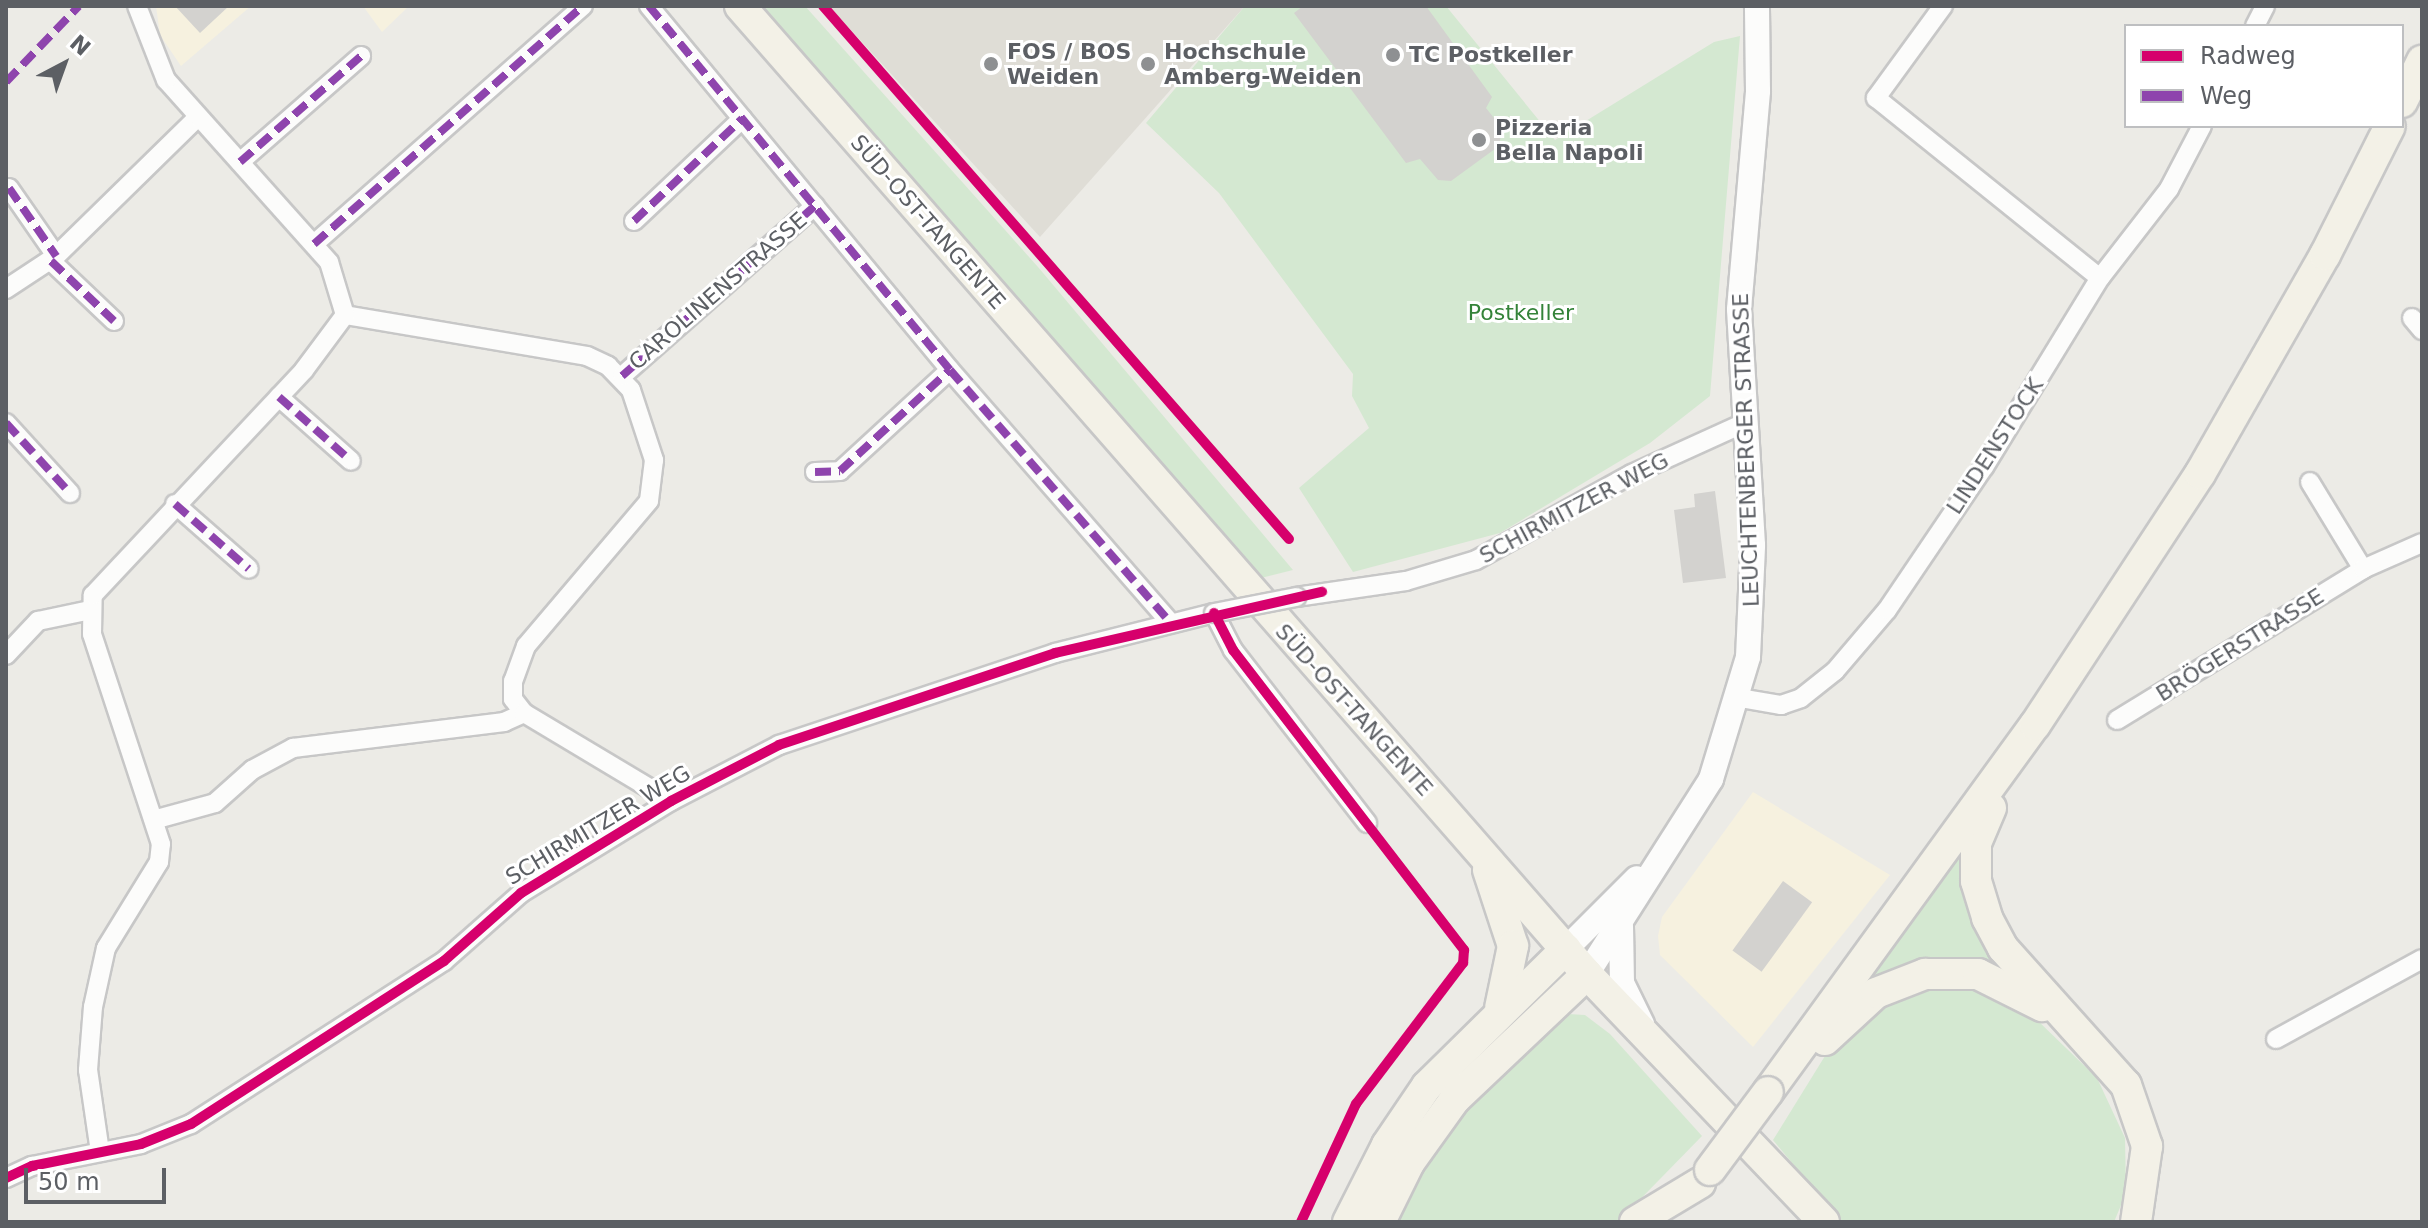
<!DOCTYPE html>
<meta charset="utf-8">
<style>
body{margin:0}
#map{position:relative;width:2428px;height:1228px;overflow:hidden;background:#ecebe6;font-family:"DejaVu Sans",sans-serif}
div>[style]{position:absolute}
.commercial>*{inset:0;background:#f6f1df}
.education>*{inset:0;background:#dfddd6}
.green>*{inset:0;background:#d4e8d1}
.building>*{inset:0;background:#d3d2cf;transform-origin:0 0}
.roads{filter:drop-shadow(2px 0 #c7c7c7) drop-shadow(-2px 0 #c7c7c7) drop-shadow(0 2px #c7c7c7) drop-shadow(0 -2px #c7c7c7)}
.minor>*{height:18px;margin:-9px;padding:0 9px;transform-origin:9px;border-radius:9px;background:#fcfcfb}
.tertiary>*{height:24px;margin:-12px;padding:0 12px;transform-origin:12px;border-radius:12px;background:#fcfcfb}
.primary>*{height:30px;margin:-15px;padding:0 15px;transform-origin:15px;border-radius:15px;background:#f3f1e7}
.bridges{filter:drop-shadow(2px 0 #c7c7c7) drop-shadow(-2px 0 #c7c7c7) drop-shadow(0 2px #c7c7c7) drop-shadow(0 -2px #c7c7c7)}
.minor-bridge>*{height:18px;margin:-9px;padding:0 9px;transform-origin:9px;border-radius:9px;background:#fcfcfb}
.primary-bridge>*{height:30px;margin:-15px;padding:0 15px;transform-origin:15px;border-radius:15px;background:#f3f1e7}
.quiet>*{height:8px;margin-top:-4px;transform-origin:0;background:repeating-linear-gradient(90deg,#8e44ad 0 16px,transparent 0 24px)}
.cycleway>*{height:10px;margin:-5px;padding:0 5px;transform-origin:5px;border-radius:5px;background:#d6006c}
.dots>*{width:22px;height:22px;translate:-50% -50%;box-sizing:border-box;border:4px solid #fff;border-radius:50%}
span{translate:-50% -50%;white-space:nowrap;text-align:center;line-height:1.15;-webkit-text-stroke:6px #fff;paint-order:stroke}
.poi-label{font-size:22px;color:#5c5f64;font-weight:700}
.left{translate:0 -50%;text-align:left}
.street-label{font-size:22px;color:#5c5f64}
.park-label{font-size:22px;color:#348339}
.frame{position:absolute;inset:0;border:8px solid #5c5f64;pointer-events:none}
.legend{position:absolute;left:2124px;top:24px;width:280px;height:104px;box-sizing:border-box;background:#fff;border:2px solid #bebfc1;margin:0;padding:10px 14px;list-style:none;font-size:24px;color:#5c5f64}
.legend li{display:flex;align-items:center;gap:16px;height:40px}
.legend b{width:40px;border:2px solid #bebfc1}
.north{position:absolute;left:24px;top:24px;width:80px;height:80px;-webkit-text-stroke:6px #fff;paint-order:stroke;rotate:41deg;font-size:22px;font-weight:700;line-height:32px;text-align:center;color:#5c5f64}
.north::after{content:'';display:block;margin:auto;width:28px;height:36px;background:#5c5f64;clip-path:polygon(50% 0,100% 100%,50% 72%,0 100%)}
.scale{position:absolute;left:24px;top:1168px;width:142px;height:36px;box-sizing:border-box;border:4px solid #5c5f64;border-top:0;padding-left:10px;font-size:24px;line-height:28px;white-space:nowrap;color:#5c5f64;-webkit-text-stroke:6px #fff;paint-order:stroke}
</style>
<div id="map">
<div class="commercial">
<i style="clip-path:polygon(156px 6px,251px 6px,181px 66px,160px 35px)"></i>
<i style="clip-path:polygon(363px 6px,409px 6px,382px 32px)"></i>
<i style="clip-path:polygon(1753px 792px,1890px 875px,1753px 1047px,1660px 955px,1658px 936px,1662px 917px)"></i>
</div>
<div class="education">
<i style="clip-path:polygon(829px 6px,1245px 6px,1040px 237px)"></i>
</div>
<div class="green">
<i style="clip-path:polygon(760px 6px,805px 6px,1038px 267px,1293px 570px,1257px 579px)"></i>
<i style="clip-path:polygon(1245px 6px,1446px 6px,1555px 140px,1714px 42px,1740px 36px,1710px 396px,1650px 443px,1500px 533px,1353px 572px,1299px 488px,1369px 428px,1352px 396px,1353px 374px,1219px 193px,1146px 123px)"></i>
<i style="clip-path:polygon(1972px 826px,1962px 891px,1982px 939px,2016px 982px,1854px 994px)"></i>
<i style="clip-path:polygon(1925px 984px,1971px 985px,2035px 1018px,2097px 1078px,2125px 1138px,2126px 1193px,2114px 1222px,1841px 1222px,1773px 1140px,1833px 1043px,1859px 1017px)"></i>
<i style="clip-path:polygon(1568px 1014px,1585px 1015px,1610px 1034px,1702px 1136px,1618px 1222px,1387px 1222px,1423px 1153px,1550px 1019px)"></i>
</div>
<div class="building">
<i style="clip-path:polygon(175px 6px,229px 6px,200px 33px)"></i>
<i style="clip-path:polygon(1303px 6px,1426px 6px,1492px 97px,1486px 108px,1502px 128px,1499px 146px,1451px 181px,1438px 180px,1420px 159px,1406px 163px,1294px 13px)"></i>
<i style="clip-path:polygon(1715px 491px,1726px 578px,1683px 583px,1674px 510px,1695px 507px,1694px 494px)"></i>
<i style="left:1783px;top:881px;width:36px;height:86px;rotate:36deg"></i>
</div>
<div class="roads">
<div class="minor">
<i style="left:649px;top:6px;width:472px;rotate:50.4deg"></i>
<i style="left:950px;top:370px;width:336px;rotate:48.9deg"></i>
<i style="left:1943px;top:6px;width:114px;rotate:126.1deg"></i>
<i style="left:1876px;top:98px;width:287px;rotate:38.8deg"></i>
<i style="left:2255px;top:26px;width:22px;rotate:-63deg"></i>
<i style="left:240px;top:162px;width:161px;rotate:-41.2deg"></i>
<i style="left:9px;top:188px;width:83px;rotate:55.3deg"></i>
<i style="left:634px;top:221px;width:149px;rotate:-43.4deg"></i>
<i style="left:314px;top:244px;width:359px;rotate:-41.5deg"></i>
<i style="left:51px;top:261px;width:87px;rotate:43.6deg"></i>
<i style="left:6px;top:289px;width:60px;rotate:-33.4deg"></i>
<i style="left:56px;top:256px;width:197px;rotate:-44.4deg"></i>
<i style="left:345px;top:315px;width:245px;rotate:9.6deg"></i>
<i style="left:587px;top:356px;width:23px;rotate:25deg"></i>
<i style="left:608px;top:366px;width:33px;rotate:46deg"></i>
<i style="left:631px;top:390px;width:74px;rotate:71.8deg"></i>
<i style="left:654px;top:460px;width:41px;rotate:97deg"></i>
<i style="left:649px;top:501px;width:190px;rotate:130.3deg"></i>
<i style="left:526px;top:646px;width:37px;rotate:110deg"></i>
<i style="left:513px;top:681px;width:18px;rotate:90deg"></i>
<i style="left:513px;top:699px;width:18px;rotate:52deg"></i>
<i style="left:2412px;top:318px;width:16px;rotate:50deg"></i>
<i style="left:622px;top:376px;width:257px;rotate:-41.4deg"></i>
<i style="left:279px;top:397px;width:96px;rotate:41.6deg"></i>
<i style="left:6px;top:423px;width:95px;rotate:47.6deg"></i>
<i style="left:815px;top:472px;width:25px;rotate:-2deg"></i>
<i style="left:840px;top:471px;width:149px;rotate:-42.6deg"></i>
<i style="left:2310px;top:482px;width:102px;rotate:58.7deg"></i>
<i style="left:175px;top:504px;width:98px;rotate:41.3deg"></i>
<i style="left:1296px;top:597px;width:111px;rotate:-8.3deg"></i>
<i style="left:1406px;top:581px;width:73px;rotate:-16.7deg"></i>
<i style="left:1476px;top:560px;width:178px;rotate:-28.9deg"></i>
<i style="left:1632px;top:474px;width:121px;rotate:-24.4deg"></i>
<i style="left:6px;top:655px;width:47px;rotate:-46.7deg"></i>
<i style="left:38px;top:621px;width:53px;rotate:-11.9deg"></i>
<i style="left:1740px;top:698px;width:42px;rotate:9.7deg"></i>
<i style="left:1781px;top:705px;width:21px;rotate:-19deg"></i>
<i style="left:1801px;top:698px;width:43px;rotate:-38.5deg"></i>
<i style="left:1835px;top:671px;width:80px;rotate:-49.6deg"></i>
<i style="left:1887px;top:610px;width:173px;rotate:-55.9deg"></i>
<i style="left:1984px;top:467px;width:222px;rotate:-58.5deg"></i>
<i style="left:2100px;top:278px;width:113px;rotate:-52.2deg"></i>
<i style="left:2169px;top:189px;width:71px;rotate:-62.4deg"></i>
<i style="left:2117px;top:720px;width:289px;rotate:-31.5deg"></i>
<i style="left:2363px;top:569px;width:64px;rotate:-23.8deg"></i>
<i style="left:157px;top:819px;width:60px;rotate:-15.4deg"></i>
<i style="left:215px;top:803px;width:50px;rotate:-41.7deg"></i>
<i style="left:252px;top:770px;width:47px;rotate:-28.2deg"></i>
<i style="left:293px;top:748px;width:213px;rotate:-7deg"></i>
<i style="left:504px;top:722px;width:22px;rotate:-24deg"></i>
<i style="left:524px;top:713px;width:171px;rotate:30.9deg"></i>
<i style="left:2276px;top:1039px;width:166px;rotate:-28.7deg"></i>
<i style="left:100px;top:1152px;width:83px;rotate:-98.3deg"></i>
<i style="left:88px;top:1070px;width:63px;rotate:-85.5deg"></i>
<i style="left:93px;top:1007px;width:60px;rotate:-77.6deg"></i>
<i style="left:106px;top:948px;width:101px;rotate:-58.4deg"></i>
<i style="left:159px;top:862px;width:18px;rotate:-84deg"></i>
<i style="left:161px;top:844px;width:221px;rotate:-108.2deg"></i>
<i style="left:92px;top:634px;width:39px;rotate:-89deg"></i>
<i style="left:93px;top:595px;width:308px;rotate:-46.8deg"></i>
<i style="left:304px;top:370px;width:69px;rotate:-53.3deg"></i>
<i style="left:345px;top:315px;width:55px;rotate:-106.8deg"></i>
<i style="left:329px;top:262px;width:244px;rotate:-131.8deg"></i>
<i style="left:166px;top:80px;width:79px;rotate:-111.4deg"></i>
<i style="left:6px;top:1178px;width:29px;rotate:-25deg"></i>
<i style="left:32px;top:1166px;width:111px;rotate:-11.4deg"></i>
<i style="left:141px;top:1144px;width:54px;rotate:-21.8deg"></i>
<i style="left:191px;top:1124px;width:301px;rotate:-32.8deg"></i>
<i style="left:444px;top:961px;width:103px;rotate:-41.4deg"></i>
<i style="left:521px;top:893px;width:176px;rotate:-31.5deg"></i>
<i style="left:671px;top:801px;width:122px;rotate:-27.4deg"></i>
<i style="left:779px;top:745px;width:291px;rotate:-18.4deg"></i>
<i style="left:1055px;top:653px;width:164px;rotate:-14.1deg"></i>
<i style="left:1214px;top:613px;width:42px;rotate:62.8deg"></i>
<i style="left:1233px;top:650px;width:219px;rotate:52.2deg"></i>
</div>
<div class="tertiary">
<i style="left:1621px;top:926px;width:57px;rotate:89deg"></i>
<i style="left:1622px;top:983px;width:46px;rotate:64deg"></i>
<i style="left:1566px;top:949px;width:100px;rotate:-45deg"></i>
<i style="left:1587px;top:974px;width:231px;rotate:-57.5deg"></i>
<i style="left:1711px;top:779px;width:127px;rotate:-73.1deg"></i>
<i style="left:1748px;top:657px;width:112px;rotate:-87.4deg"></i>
<i style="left:1753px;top:545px;width:236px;rotate:-93.4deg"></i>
<i style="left:1739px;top:309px;width:219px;rotate:-85deg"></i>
<i style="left:1758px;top:91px;width:85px;rotate:-90.7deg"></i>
</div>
<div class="primary">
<i style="left:740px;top:6px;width:1286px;rotate:48.81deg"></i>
<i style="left:1587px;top:974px;width:343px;rotate:46.3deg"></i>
<i style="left:2402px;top:102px;width:46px;rotate:-64deg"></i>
<i style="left:1991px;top:808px;width:38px;rotate:113deg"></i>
<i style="left:1976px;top:843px;width:38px;rotate:90deg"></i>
<i style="left:1976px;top:881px;width:39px;rotate:73deg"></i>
<i style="left:1987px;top:918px;width:34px;rotate:62deg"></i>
<i style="left:2003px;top:948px;width:184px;rotate:48.1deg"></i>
<i style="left:2126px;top:1085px;width:65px;rotate:71deg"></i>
<i style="left:2147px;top:1146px;width:77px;rotate:98.2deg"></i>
<i style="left:1488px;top:870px;width:80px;rotate:71.8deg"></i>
<i style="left:1513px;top:946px;width:63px;rotate:101.8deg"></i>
<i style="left:1825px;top:1040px;width:69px;rotate:-42.7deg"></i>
<i style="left:1876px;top:993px;width:53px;rotate:-21.2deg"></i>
<i style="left:1925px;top:974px;width:53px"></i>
<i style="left:1978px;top:974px;width:72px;rotate:26.6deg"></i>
<i style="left:1768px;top:1092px;width:454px;rotate:-54deg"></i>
<i style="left:2035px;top:725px;width:300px;rotate:-56.7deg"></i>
<i style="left:2200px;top:474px;width:252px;rotate:-60.3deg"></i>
<i style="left:2325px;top:255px;width:144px;rotate:-63.3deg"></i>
<i style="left:1348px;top:1222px;width:86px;rotate:-63.1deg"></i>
<i style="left:1387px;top:1145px;width:71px;rotate:-55.9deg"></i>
<i style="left:1427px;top:1086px;width:195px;rotate:-44.6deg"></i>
<i style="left:1380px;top:1222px;width:66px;rotate:-63.8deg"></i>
<i style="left:1409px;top:1163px;width:79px;rotate:-54.3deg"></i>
<i style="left:1455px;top:1099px;width:182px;rotate:-43.4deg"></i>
<i style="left:1635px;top:1222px;width:76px;rotate:-31deg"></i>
</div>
</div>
<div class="bridges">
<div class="minor-bridge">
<i style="left:1214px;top:613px;width:84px;rotate:-11deg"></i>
</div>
<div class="primary-bridge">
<i style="left:1710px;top:1170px;width:97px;rotate:-53.4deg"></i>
</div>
</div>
<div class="quiet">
<i style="left:649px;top:6px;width:472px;rotate:50.4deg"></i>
<i style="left:950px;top:370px;width:336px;rotate:48.9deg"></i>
<i style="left:6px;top:82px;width:105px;rotate:-46.2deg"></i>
<i style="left:240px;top:162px;width:161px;rotate:-41.2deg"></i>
<i style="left:9px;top:188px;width:83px;rotate:55.3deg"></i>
<i style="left:634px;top:221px;width:149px;rotate:-43.4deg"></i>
<i style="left:314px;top:244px;width:359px;rotate:-41.5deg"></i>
<i style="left:51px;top:261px;width:87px;rotate:43.6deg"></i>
<i style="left:622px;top:376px;width:257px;rotate:-41.4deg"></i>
<i style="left:279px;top:397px;width:96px;rotate:41.6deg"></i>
<i style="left:6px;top:423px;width:95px;rotate:47.6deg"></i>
<i style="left:815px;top:472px;width:25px;rotate:-2deg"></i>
<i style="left:840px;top:471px;width:149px;rotate:-42.6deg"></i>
<i style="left:175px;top:504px;width:98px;rotate:41.3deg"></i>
</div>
<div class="cycleway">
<i style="left:823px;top:6px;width:708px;rotate:48.84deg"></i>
<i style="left:1214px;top:613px;width:42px;rotate:62.8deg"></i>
<i style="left:1233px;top:650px;width:379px;rotate:52.4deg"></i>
<i style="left:1464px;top:950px;width:13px;rotate:94deg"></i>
<i style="left:1463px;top:963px;width:177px;rotate:127.2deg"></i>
<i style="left:1356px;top:1104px;width:130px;rotate:115deg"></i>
<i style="left:6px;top:1178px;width:29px;rotate:-25deg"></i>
<i style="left:32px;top:1166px;width:111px;rotate:-11.4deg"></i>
<i style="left:141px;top:1144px;width:54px;rotate:-21.8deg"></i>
<i style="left:191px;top:1124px;width:301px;rotate:-32.8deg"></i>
<i style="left:444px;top:961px;width:103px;rotate:-41.4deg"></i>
<i style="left:521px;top:893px;width:176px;rotate:-31.5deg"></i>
<i style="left:671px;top:801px;width:122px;rotate:-27.4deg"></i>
<i style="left:779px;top:745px;width:291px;rotate:-18.4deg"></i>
<i style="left:1055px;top:653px;width:274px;rotate:-12.9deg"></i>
</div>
<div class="dots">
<i style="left:1393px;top:55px;background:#8e9092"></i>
<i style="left:991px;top:64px;background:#8e9092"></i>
<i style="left:1148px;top:64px;background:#8e9092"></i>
<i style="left:1479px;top:140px;background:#8e9092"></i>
</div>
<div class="poi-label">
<span class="left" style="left:1007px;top:64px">FOS / BOS<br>Weiden</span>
<span class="left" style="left:1164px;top:64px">Hochschule<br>Amberg-Weiden</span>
<span class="left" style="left:1409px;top:55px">TC Postkeller</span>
<span class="left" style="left:1495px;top:140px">Pizzeria<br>Bella Napoli</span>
</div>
<div class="street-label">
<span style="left:928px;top:222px;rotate:49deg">SÜD-OST-TANGENTE</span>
<span style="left:718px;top:291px;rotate:-41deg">CAROLINENSTRASSE</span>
<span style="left:1995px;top:446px;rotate:-57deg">LINDENSTOCK</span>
<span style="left:1746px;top:450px;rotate:-92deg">LEUCHTENBERGER STRASSE</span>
<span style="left:1574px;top:508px;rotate:-28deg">SCHIRMITZER WEG</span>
<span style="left:2240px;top:645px;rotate:-32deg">BRÖGERSTRASSE</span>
<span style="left:1354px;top:710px;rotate:48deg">SÜD-OST-TANGENTE</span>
<span style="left:598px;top:825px;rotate:-31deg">SCHIRMITZER WEG</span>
</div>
<div class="park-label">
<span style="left:1521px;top:313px">Postkeller</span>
</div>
<div class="frame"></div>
<ul class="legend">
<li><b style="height:10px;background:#d6006c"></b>Radweg</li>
<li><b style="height:10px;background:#8e44ad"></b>Weg</li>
</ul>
<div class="north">N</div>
<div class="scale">50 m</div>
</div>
